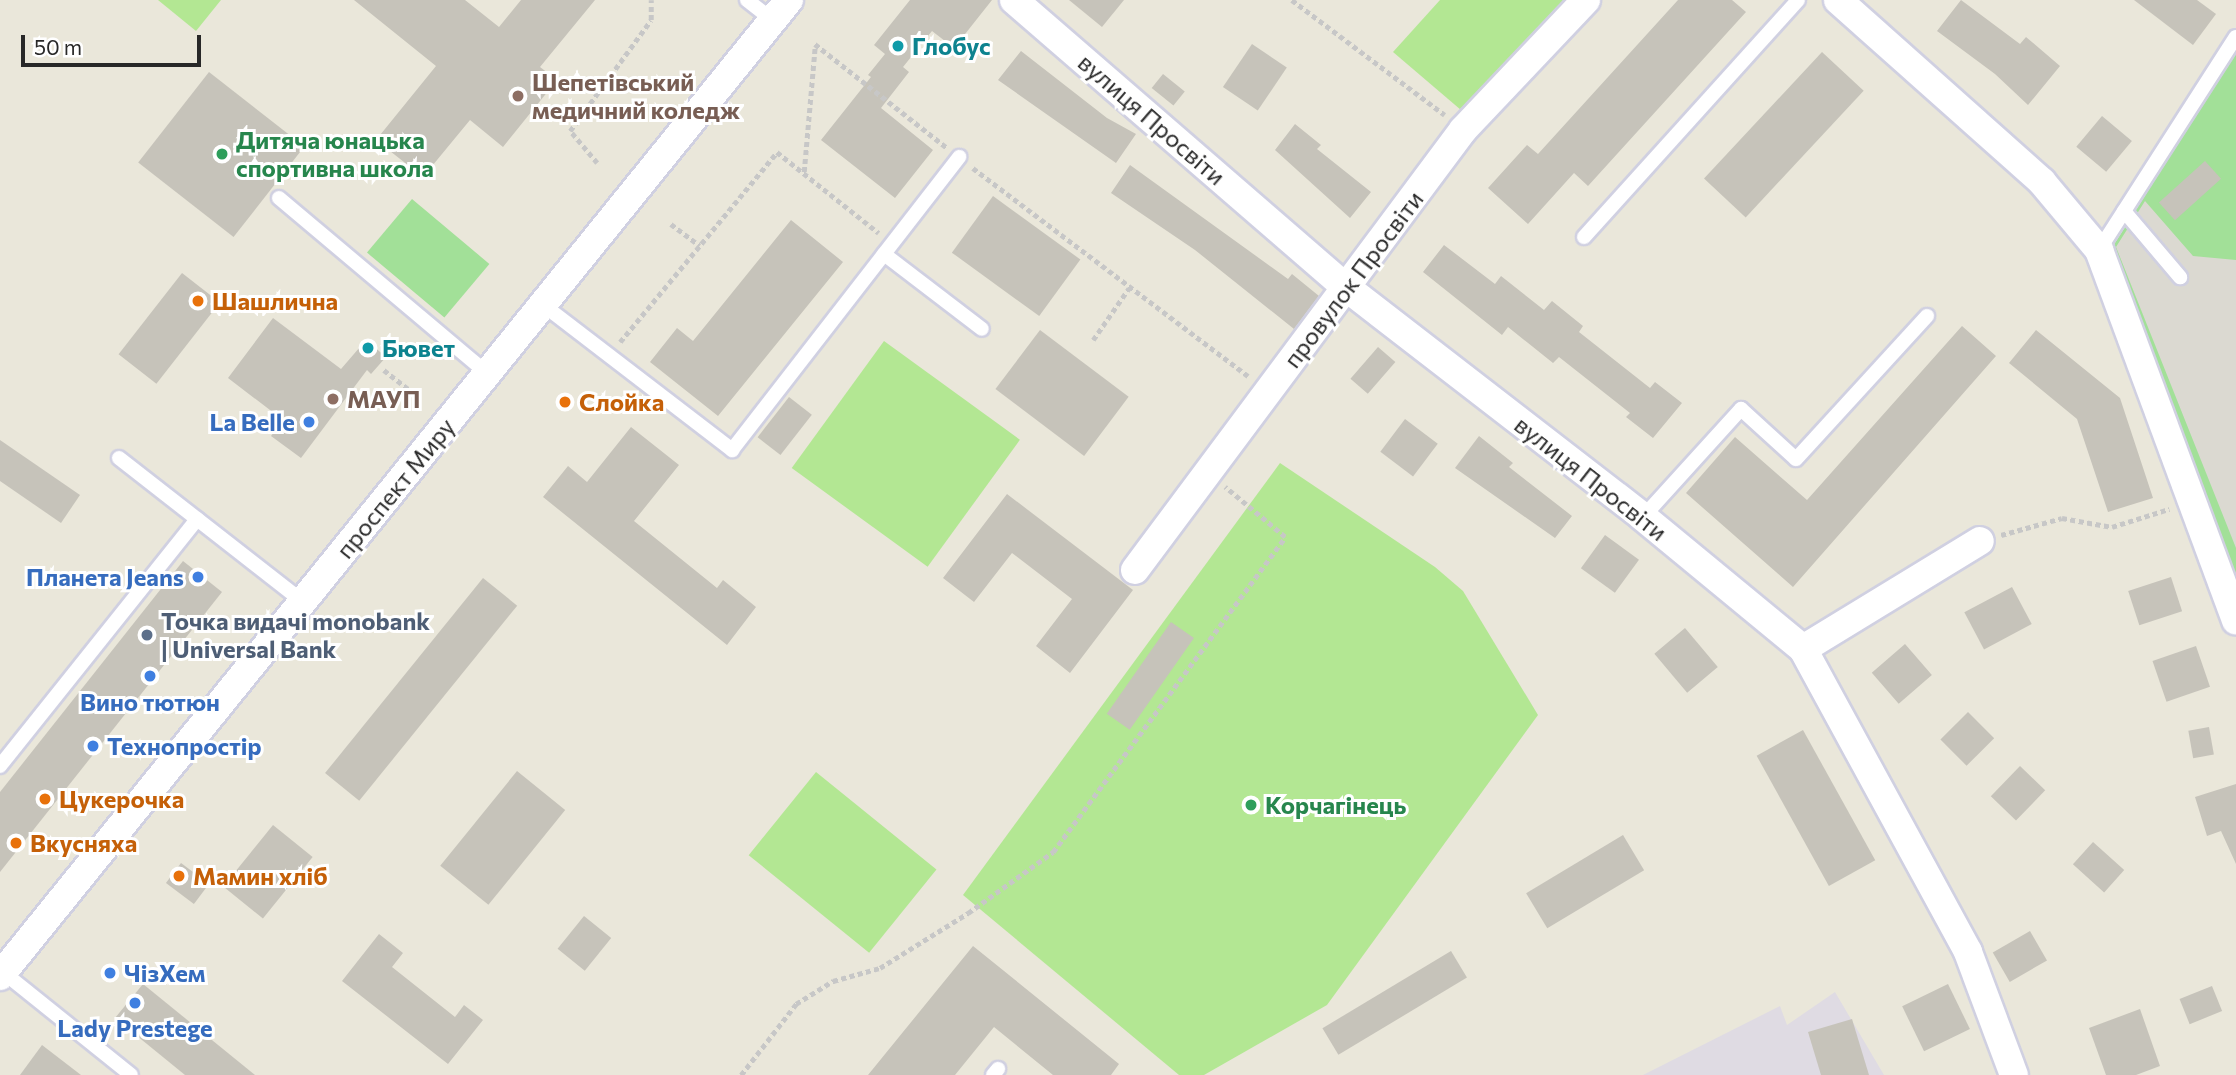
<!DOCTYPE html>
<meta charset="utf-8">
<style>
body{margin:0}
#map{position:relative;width:2236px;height:1075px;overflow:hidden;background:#eae7da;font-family:Commissioner,sans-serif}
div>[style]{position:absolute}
.industrial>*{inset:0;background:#dfdbe3}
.green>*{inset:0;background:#a2e098;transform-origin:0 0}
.pitch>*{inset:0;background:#b3e793;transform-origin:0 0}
.plaza>*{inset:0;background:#dbd9d1}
.building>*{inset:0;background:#c6c3ba;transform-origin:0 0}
.path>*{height:4.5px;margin-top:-2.25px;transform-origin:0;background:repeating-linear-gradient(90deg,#c7c7c7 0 5px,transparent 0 8.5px)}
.roads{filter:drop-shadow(2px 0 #d0d0e1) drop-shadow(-2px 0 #d0d0e1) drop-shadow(0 2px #d0d0e1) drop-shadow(0 -2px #d0d0e1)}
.service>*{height:14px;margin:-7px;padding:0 7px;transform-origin:7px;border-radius:7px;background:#fff}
.minor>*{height:28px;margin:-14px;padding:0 14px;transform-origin:14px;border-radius:14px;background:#fff}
.dots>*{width:19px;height:19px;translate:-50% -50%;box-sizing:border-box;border:4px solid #fff;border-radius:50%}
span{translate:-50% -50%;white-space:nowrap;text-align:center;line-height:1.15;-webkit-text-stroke:6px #fff;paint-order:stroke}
.culture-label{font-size:24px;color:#0d838f;font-weight:700}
.left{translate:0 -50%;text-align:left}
.education-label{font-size:24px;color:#785e54;font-weight:700}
.street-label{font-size:24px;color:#282828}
.leisure-label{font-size:24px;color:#27864d;font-weight:700}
.food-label{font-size:24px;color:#c56008;font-weight:700}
.shop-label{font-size:24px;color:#366cbe;font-weight:700}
.right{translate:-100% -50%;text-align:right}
.service-label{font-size:24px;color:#4e5e75;font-weight:700}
.scale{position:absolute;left:21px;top:35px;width:180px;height:32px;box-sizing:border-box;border:4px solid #282828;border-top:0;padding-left:9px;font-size:21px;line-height:24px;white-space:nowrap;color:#282828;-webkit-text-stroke:5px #fff;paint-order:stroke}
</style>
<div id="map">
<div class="industrial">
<i style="clip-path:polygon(1835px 992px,1884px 1075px,1643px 1075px,1780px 1006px,1787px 1025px)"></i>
</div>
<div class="green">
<i style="clip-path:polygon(2236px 51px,2236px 576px,2113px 246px)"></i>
<i style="left:412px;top:199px;width:101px;height:70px;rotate:40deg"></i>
</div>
<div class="pitch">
<i style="clip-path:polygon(158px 0,221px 0,196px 31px)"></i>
<i style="clip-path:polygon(1440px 0,1577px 0,1468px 116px,1393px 52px)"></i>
<i style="left:884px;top:341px;width:168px;height:157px;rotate:36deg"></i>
<i style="clip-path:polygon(1280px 463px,1435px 567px,1463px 591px,1538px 715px,1327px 1005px,1204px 1075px,1179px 1075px,963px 895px)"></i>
<i style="left:816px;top:772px;width:155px;height:107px;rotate:39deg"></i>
</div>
<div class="plaza">
<i style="clip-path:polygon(2145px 201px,2193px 256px,2236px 260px,2236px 548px,2116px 247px)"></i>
</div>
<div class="building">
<i style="clip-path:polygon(354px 0,465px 0,499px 27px,521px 0,595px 0,540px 67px,557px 80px,503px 147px,470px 120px,423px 177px,376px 140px,436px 66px)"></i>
<i style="clip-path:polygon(910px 0,992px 0,954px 48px,932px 31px,903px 67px,909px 72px,881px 108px,933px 150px,895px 198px,821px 140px,871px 77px,868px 75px,885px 54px,874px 45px)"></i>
<i style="clip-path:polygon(1069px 0,1124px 0,1102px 27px)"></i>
<i style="clip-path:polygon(1678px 0,1732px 0,1746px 12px,1588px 186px,1574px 173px,1528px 224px,1488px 188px,1527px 145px,1538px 154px)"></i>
<i style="clip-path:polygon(1961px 0,2020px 44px,2026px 37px,2060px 66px,2028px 105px,1995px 74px,1937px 31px)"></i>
<i style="clip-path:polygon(2134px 0,2197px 0,2216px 14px,2193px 45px)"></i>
<i style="left:1252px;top:44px;width:42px;height:52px;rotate:34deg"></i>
<i style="clip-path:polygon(1021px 51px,1107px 118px,1136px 134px,1116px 163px,998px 80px)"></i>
<i style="left:1822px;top:52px;width:57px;height:173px;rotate:43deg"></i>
<i style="left:209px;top:72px;width:121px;height:115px;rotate:38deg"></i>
<i style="left:1163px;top:74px;width:28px;height:18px;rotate:39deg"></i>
<i style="left:2102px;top:116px;width:39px;height:40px;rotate:40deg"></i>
<i style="clip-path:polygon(1295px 124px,1321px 145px,1317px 149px,1371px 192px,1350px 218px,1275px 150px)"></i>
<i style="left:2205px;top:161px;width:24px;height:62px;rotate:48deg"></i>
<i style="clip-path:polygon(1130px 165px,1288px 279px,1292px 274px,1319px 296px,1294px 329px,1195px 250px,1111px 193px)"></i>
<i style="left:993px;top:196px;width:108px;height:70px;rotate:36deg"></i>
<i style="clip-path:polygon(791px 220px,843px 262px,718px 416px,650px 362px,677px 328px,693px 341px)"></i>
<i style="clip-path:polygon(1444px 245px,1495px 284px,1501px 276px,1544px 310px,1552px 301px,1583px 326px,1579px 332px,1650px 388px,1655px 382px,1682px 403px,1653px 438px,1626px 417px,1630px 413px,1559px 357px,1553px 363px,1508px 327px,1502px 335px,1423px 272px)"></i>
<i style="left:182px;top:273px;width:48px;height:103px;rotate:38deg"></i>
<i style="clip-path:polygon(273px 318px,341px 369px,366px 340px,386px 357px,371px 374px,367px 370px,301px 458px,271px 436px,283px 420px,228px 378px)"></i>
<i style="clip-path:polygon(1962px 326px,1996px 356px,1793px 587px,1686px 493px,1735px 437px,1807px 500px)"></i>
<i style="left:1040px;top:330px;width:111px;height:74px;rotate:37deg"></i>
<i style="clip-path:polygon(2036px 330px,2120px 398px,2153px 498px,2108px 512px,2077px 419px,2009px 363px)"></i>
<i style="left:1378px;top:347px;width:23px;height:42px;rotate:41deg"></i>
<i style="left:789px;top:397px;width:29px;height:51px;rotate:38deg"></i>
<i style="left:1405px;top:419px;width:41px;height:41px;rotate:37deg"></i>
<i style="clip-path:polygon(631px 427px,679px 465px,634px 521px,717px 588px,723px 580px,756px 607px,727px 645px,543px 497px,568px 466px,587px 482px)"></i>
<i style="clip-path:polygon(1479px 436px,1513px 463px,1509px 467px,1572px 516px,1555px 538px,1455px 468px)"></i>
<i style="clip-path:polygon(0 440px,80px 495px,61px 523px,0 481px)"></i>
<i style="clip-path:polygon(1007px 494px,1133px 590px,1070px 673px,1036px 646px,1072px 599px,1012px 553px,974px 602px,943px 578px)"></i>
<i style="left:1605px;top:535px;width:42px;height:41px;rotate:36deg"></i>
<i style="clip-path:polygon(183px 561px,222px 592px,0 872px,0 792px)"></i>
<i style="left:2171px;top:577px;width:36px;height:45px;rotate:72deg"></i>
<i style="left:483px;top:578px;width:44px;height:251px;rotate:39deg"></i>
<i style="left:2012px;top:587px;width:42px;height:54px;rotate:62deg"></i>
<i style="left:1171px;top:622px;width:28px;height:112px;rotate:35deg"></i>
<i style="left:1685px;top:628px;width:51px;height:40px;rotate:50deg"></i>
<i style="left:1905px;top:644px;width:41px;height:44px;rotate:49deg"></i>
<i style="left:2196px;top:646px;width:43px;height:46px;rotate:71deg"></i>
<i style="left:1968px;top:712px;width:37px;height:39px;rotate:45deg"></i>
<i style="left:2209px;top:727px;width:28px;height:21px;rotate:80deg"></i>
<i style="left:1803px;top:730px;width:149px;height:53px;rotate:61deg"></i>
<i style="left:2020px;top:766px;width:35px;height:42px;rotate:44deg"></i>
<i style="left:517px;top:771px;width:62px;height:122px;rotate:39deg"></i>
<i style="clip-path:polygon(2236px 784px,2236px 864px,2221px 831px,2207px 836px,2195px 797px)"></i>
<i style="left:273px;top:825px;width:51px;height:79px;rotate:39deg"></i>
<i style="left:1623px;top:835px;width:41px;height:113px;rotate:59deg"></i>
<i style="left:2093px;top:842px;width:42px;height:30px;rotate:42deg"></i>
<i style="left:181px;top:863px;width:35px;height:25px;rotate:37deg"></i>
<i style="left:584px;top:916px;width:35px;height:42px;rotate:39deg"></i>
<i style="left:2030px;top:931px;width:34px;height:43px;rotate:60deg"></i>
<i style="clip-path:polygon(379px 934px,403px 953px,392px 967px,455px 1017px,464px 1005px,483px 1020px,448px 1064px,342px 981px)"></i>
<i style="clip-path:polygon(973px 946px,1119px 1064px,1111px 1075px,1053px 1075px,994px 1027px,955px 1075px,868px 1075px)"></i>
<i style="left:1451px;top:951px;width:31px;height:150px;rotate:59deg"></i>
<i style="clip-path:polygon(143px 984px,255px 1075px,185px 1075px,115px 1018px)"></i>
<i style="left:1948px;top:984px;width:50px;height:51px;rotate:64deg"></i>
<i style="left:2212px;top:986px;width:27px;height:35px;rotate:68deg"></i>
<i style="clip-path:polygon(2140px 1009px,2160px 1066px,2136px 1075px,2106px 1075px,2089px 1028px)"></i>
<i style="clip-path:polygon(1852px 1019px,1869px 1075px,1821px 1075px,1808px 1032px)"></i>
<i style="clip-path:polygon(42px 1045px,81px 1075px,20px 1075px)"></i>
</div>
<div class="path">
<i style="left:1292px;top:0;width:191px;rotate:36.9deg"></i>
<i style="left:815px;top:44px;width:168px;rotate:38.2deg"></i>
<i style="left:597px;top:163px;width:42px;rotate:-130.2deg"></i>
<i style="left:570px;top:131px;width:137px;rotate:-53.9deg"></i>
<i style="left:651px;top:20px;width:20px;rotate:-90deg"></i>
<i style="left:973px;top:168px;width:345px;rotate:37.1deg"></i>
<i style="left:804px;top:172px;width:127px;rotate:-85deg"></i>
<i style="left:671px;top:224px;width:36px;rotate:37deg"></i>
<i style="left:1093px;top:340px;width:63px;rotate:-55.3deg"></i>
<i style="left:620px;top:342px;width:246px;rotate:-50.4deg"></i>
<i style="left:777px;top:152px;width:130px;rotate:38.5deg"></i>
<i style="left:384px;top:370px;width:37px;rotate:38deg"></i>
<i style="left:2001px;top:535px;width:63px;rotate:-15.6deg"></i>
<i style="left:2062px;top:518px;width:51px;rotate:10.2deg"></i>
<i style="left:2112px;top:527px;width:60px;rotate:-17.5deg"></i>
<i style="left:741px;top:1075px;width:90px;rotate:-52.2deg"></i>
<i style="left:796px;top:1004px;width:44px;rotate:-31.9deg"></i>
<i style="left:833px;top:981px;width:49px;rotate:-15.5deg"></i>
<i style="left:880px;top:968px;width:104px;rotate:-32deg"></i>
<i style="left:968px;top:913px;width:105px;rotate:-35.7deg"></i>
<i style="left:1053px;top:852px;width:391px;rotate:-53.6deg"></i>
<i style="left:1285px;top:537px;width:78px;rotate:-140.2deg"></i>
</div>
<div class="roads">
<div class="service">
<i style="left:747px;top:0;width:33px;rotate:38deg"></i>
<i style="left:279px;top:198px;width:272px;rotate:40.1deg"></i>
<i style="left:2124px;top:211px;width:87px;rotate:49.7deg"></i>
<i style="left:1584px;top:237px;width:319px;rotate:-47.9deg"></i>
<i style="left:2099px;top:250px;width:253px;rotate:-57.3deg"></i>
<i style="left:884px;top:254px;width:123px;rotate:37.4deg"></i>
<i style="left:542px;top:304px;width:240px;rotate:37.5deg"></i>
<i style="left:732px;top:450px;width:371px;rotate:-52.2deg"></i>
<i style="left:119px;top:458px;width:234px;rotate:38deg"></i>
<i style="left:1643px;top:517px;width:146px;rotate:-47.8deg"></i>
<i style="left:1741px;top:409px;width:74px;rotate:42.3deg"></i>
<i style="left:1796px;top:459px;width:194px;rotate:-47.5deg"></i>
<i style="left:0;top:766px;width:316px;rotate:-51.4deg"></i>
<i style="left:3px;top:972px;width:164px;rotate:38.8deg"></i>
<i style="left:993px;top:1075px;width:8px;rotate:-50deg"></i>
</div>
<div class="minor">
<i style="left:1014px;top:0;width:440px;rotate:40.9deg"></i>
<i style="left:1347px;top:288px;width:374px;rotate:37.7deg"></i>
<i style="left:1643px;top:517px;width:207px;rotate:39.5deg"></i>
<i style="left:1803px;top:649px;width:345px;rotate:61.4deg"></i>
<i style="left:1968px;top:952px;width:131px;rotate:69.5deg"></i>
<i style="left:1838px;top:0;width:273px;rotate:41.7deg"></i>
<i style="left:2042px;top:182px;width:89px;rotate:50deg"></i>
<i style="left:2099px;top:250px;width:395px;rotate:69.7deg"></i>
<i style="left:1135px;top:570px;width:549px;rotate:-53.3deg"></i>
<i style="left:1463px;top:130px;width:179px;rotate:-46.6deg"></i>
<i style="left:1803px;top:649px;width:207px;rotate:-31.4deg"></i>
<i style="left:0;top:976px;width:1255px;rotate:-51.05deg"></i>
</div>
</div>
<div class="dots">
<i style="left:898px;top:46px;background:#0f9aa8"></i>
<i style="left:518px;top:96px;background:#8d6e63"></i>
<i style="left:222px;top:154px;background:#2e9e5b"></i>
<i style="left:198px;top:301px;background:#e8710a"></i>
<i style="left:368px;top:348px;background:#0f9aa8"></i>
<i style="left:333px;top:399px;background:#8d6e63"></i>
<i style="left:565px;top:402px;background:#e8710a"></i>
<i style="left:309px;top:422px;background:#3f7fe0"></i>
<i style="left:198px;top:577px;background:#3f7fe0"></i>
<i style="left:147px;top:635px;background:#5c6f8a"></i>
<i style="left:150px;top:676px;background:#3f7fe0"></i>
<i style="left:93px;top:746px;background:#3f7fe0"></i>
<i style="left:45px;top:799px;background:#e8710a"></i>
<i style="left:1251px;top:805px;background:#2e9e5b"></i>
<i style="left:16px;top:843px;background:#e8710a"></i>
<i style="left:179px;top:876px;background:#e8710a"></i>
<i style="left:110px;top:973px;background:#3f7fe0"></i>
<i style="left:135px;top:1003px;background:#3f7fe0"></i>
</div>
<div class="culture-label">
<span class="left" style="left:912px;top:46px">Глобус</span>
<span class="left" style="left:382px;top:348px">Бювет</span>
</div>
<div class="education-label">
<span class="left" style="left:532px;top:96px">Шепетівський<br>медичний коледж</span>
<span class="left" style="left:347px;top:399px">МАУП</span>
</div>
<div class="street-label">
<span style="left:1152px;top:119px;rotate:41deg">вулиця Просвіти</span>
<span style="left:1353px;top:279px;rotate:-53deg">провулок Просвіти</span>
<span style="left:1591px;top:478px;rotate:38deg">вулиця Просвіти</span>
<span style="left:395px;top:488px;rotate:-51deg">проспект Миру</span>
</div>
<div class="leisure-label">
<span class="left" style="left:236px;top:154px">Дитяча юнацька<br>спортивна школа</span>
<span class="left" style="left:1265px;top:805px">Корчагінець</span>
</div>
<div class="food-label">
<span class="left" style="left:212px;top:301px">Шашлична</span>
<span class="left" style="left:579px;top:402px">Слойка</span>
<span class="left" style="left:59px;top:799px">Цукерочка</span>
<span class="left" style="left:30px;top:843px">Вкусняха</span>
<span class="left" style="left:193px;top:876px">Мамин хліб</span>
</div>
<div class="shop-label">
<span class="right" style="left:295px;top:422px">La Belle</span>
<span class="right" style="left:184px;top:577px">Планета Jeans</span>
<span style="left:150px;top:702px">Вино тютюн</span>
<span class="left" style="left:107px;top:746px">Технопростір</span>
<span class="left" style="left:124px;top:973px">ЧізХем</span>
<span style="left:135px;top:1028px">Lady Prestege</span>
</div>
<div class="service-label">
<span class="left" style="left:161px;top:635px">Точка видачі monobank<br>| Universal Bank</span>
</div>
<div class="scale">50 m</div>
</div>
